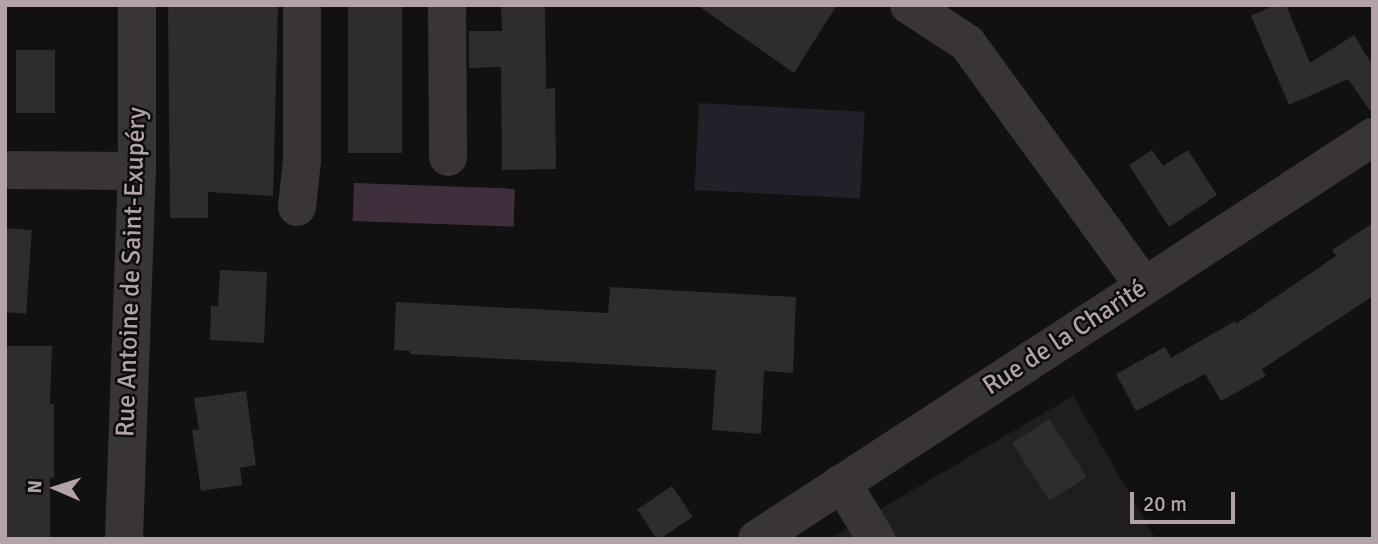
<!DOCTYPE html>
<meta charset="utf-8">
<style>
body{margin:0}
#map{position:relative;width:1378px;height:544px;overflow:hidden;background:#121111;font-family:Signika,sans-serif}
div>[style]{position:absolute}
.built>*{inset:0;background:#1f1d1d}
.green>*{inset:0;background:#21212a;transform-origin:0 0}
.water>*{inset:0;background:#3f2e3b;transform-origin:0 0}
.building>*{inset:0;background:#2e2c2c;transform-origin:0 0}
.minor>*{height:38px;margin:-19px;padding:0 19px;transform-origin:19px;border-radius:19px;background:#393436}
span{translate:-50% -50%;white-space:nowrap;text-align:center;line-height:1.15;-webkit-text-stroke:5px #0d0c0c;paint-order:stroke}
.street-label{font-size:26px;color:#b3a2aa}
.frame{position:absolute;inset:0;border:7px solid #b3a2aa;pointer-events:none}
.north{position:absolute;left:21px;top:453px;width:70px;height:70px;-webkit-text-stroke:5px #0d0c0c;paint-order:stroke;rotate:273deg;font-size:19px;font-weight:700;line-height:28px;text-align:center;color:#b3a2aa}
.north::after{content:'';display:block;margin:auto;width:24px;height:32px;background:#b3a2aa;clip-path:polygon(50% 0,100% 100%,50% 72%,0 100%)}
.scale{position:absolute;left:1130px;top:492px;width:105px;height:32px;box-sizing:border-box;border:4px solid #b3a2aa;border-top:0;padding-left:9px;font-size:21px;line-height:24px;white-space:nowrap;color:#b3a2aa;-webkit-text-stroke:5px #0d0c0c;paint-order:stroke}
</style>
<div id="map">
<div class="built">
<i style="clip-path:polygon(1073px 396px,1156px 539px,829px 539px)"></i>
</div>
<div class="green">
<i style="left:699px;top:103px;width:166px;height:87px;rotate:3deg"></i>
</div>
<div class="water">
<i style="left:354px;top:183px;width:161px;height:38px;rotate:2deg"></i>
</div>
<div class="building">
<i style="clip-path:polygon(168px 5px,278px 5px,273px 196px,208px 192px,208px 218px,170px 218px)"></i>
<i style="left:348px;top:5px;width:54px;height:148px"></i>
<i style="clip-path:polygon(501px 5px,545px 5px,546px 89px,555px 88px,556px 169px,502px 170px,501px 67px,469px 68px,469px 31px,502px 31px)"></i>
<i style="clip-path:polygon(697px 5px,837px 5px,794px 73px)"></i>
<i style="clip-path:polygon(1274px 5px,1286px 5px,1310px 63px,1354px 35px,1373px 66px,1373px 115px,1348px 79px,1289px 105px,1251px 16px)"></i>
<i style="left:16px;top:50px;width:39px;height:63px"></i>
<i style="clip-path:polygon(1152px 150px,1163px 166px,1188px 150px,1217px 195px,1169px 227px,1129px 165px)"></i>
<i style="clip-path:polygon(1373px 223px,1373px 296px,1262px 369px,1266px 376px,1221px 401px,1205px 374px,1136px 411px,1116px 374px,1165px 347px,1171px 358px,1235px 321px,1236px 324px,1336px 256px,1332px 250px)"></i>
<i style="left:5px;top:228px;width:27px;height:84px;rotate:4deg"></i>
<i style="clip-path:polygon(220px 270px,267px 272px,264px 343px,210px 340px,211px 306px,218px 306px)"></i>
<i style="clip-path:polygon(610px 287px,796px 297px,793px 373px,764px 371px,761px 434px,712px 430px,716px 370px,410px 354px,410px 351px,394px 350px,396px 302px,608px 313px)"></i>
<i style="clip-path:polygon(5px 346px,52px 346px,50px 404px,54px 404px,54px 477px,50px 478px,50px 539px,7px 539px)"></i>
<i style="clip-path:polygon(246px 391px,256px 465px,240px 468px,242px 485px,201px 491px,192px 430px,199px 430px,194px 398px)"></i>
<i style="left:1049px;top:419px;width:69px;height:44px;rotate:57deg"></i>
<i style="left:672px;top:486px;width:37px;height:42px;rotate:56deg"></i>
</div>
<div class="minor">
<i style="left:447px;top:5px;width:152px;rotate:89.6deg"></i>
<i style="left:909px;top:5px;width:69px;rotate:33.2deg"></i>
<i style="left:967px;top:43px;width:301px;rotate:53.9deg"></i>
<i style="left:5px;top:170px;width:132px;rotate:0.4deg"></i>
<i style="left:297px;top:207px;width:47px;rotate:-83.9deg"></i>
<i style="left:302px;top:160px;width:155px;rotate:-90deg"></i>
<i style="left:842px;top:483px;width:66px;rotate:58.7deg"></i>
<i style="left:124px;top:539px;width:368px;rotate:-88deg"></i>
<i style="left:137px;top:171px;width:166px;rotate:-90deg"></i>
<i style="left:757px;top:539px;width:736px;rotate:-33.13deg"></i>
</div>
<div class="street-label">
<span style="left:132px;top:272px;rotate:-88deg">Rue Antoine de Saint-Exupéry</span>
<span style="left:1065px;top:338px;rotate:-33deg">Rue de la Charité</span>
</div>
<div class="frame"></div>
<div class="north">N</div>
<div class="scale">20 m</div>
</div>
